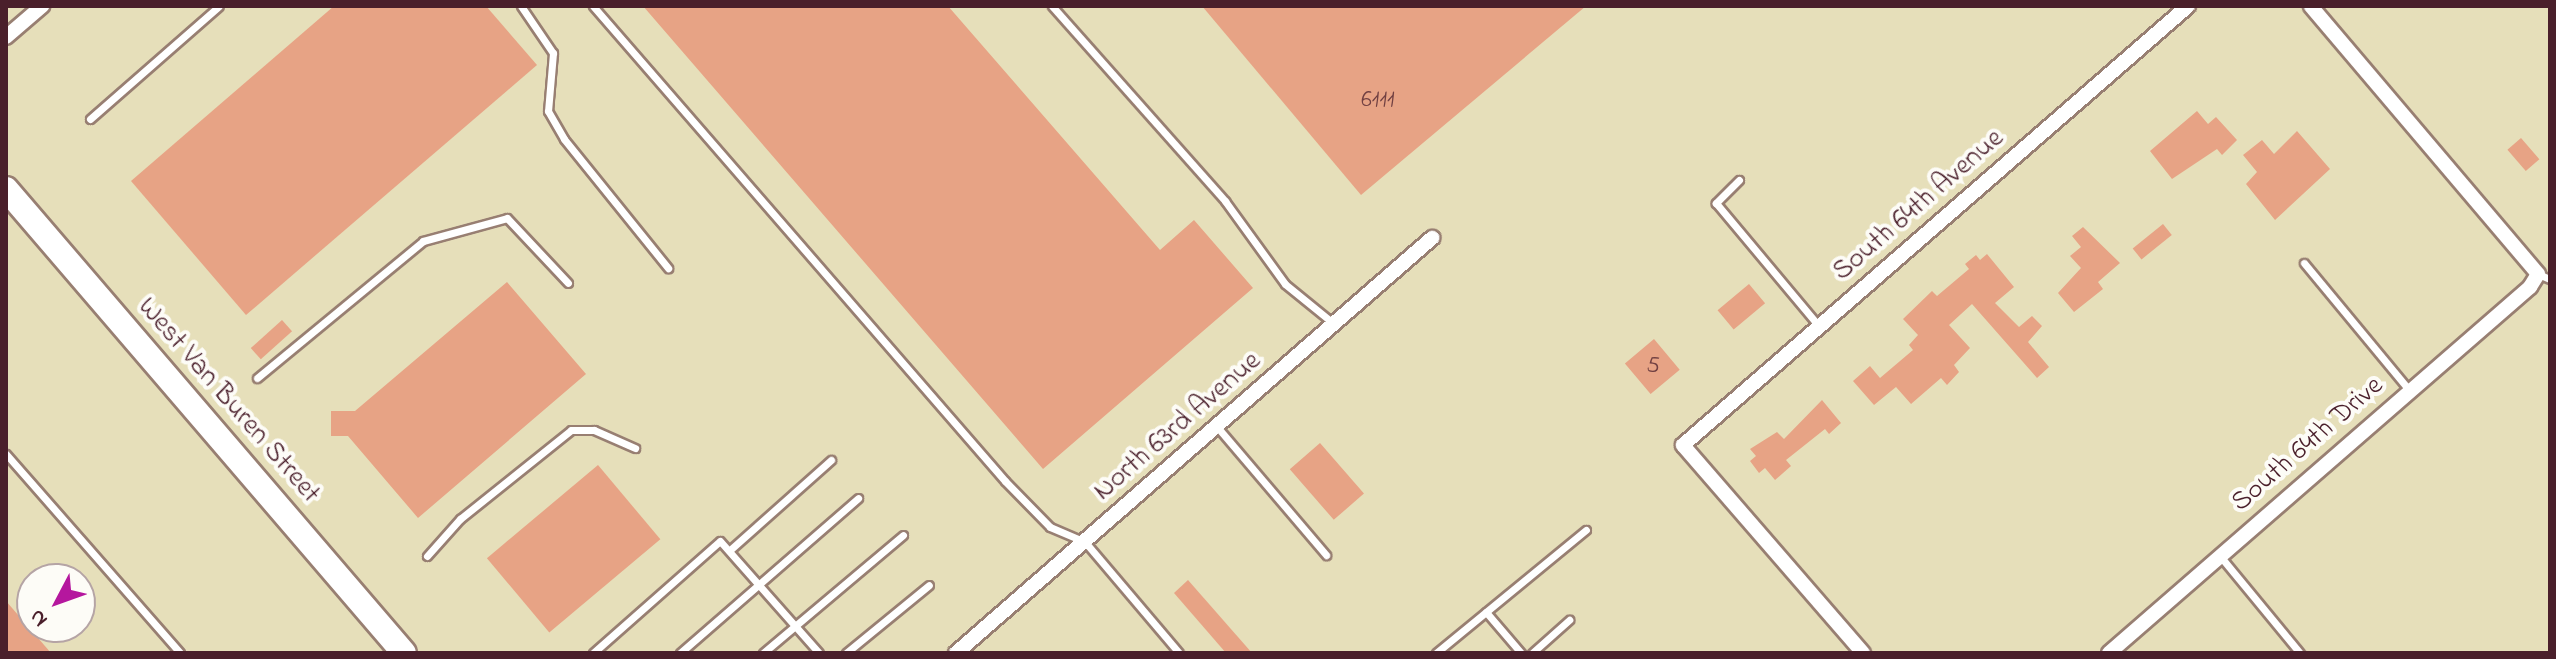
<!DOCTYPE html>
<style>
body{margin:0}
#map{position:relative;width:2556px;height:659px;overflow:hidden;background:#e6dfba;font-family:"Indie Flower",sans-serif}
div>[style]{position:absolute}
.building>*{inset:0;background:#e7a385;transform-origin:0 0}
.roads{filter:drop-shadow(2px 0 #987f72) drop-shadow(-2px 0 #987f72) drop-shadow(0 2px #987f72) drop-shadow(0 -2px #987f72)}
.lane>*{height:7px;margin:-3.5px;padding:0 3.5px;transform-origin:3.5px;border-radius:3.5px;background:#fff}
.street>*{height:14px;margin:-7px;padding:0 7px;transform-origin:7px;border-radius:7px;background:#fff}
.primary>*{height:24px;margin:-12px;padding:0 12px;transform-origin:12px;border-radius:12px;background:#fff}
span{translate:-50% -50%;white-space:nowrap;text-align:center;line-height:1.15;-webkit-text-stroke:8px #fdfcf7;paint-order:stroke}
.number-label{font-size:24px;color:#714042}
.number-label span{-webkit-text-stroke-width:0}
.street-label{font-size:28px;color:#4a1f2b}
.frame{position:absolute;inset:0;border:8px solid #4a1f2b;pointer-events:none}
.north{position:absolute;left:16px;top:563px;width:80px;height:80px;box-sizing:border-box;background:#fdfcf7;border:2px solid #b5a4a5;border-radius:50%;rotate:229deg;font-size:22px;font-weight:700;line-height:32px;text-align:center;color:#4a1f2b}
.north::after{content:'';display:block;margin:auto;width:28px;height:36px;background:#b5179e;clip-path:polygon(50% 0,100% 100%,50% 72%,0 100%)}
</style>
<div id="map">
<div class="building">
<i style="clip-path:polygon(334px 6px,486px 6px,537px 65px,246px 315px,131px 181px)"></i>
<i style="clip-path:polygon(643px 6px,948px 6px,1160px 250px,1194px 220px,1253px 288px,1043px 469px)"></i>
<i style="clip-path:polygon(1202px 6px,1586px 6px,1361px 195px)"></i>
<i style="clip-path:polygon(2197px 111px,2208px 124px,2216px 117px,2237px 140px,2222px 155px,2217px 149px,2172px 179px,2150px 151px)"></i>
<i style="clip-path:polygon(2297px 131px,2330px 169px,2275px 220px,2246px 184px,2257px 172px,2243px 155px,2262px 140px,2274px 154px)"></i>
<i style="left:2521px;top:138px;width:28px;height:18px;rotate:49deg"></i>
<i style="left:2163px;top:224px;width:14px;height:39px;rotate:51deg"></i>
<i style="clip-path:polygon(2083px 227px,2120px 263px,2098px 282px,2103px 289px,2074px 312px,2058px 293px,2081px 268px,2070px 256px,2081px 247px,2072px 236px)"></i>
<i style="clip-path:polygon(1987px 254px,2014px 287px,1995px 303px,2019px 327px,2032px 316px,2042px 326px,2028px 342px,2049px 367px,2037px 378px,1972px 304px,1949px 325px,1970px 348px,1954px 365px,1959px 372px,1947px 385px,1941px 378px,1911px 404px,1896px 387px,1874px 405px,1853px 381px,1870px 366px,1880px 378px,1913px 350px,1909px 345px,1918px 335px,1903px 319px,1932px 291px,1937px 296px,1969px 269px,1965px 264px,1976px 255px,1980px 260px)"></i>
<i style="clip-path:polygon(507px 282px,586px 374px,418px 518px,348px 436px,331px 436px,331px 411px,355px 411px)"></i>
<i style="left:1749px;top:284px;width:25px;height:41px;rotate:50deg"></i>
<i style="left:282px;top:320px;width:15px;height:42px;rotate:48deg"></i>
<i style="left:1654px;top:339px;width:40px;height:38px;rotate:50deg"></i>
<i style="clip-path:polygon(1822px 400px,1841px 423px,1829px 434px,1825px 429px,1786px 460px,1791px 466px,1775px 480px,1765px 468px,1759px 473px,1750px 461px,1756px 456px,1750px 449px,1777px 432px,1784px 439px)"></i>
<i style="left:1320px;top:443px;width:67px;height:40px;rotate:49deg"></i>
<i style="left:598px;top:465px;width:97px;height:145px;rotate:50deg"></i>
<i style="clip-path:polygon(1188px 580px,1252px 653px,1226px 653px,1174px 593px)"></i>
<i style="clip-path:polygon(6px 601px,51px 653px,6px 653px)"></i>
</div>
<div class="roads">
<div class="lane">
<i style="left:521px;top:6px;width:57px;rotate:55.8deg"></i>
<i style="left:553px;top:53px;width:58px;rotate:94.9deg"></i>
<i style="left:548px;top:111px;width:32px;rotate:60deg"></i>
<i style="left:564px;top:139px;width:166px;rotate:51.1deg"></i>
<i style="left:593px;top:6px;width:629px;rotate:49.06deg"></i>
<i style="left:1005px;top:481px;width:64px;rotate:45.6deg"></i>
<i style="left:1050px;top:527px;width:38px;rotate:23deg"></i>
<i style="left:1085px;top:542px;width:145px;rotate:49.7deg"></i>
<i style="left:1052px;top:6px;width:261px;rotate:48.4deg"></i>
<i style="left:1225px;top:201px;width:102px;rotate:54.1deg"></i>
<i style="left:1285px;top:284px;width:62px;rotate:39.1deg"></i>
<i style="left:90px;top:119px;width:171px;rotate:-41.2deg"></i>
<i style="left:1739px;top:180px;width:33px;rotate:135deg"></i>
<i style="left:1716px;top:203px;width:160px;rotate:50.1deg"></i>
<i style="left:2304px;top:263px;width:166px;rotate:50.4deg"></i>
<i style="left:2538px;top:274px;width:13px;rotate:23deg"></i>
<i style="left:257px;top:378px;width:215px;rotate:-39.5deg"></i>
<i style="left:423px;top:241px;width:87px;rotate:-15.3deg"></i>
<i style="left:507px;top:218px;width:89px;rotate:46.8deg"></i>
<i style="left:1218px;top:428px;width:167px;rotate:49.6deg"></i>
<i style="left:6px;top:454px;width:264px;rotate:48.8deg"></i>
<i style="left:731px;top:549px;width:134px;rotate:-41.7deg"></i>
<i style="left:427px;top:556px;width:50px;rotate:-48.3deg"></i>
<i style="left:460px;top:519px;width:142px;rotate:-38.7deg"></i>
<i style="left:571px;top:430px;width:23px"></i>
<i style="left:594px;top:430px;width:45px;rotate:23.7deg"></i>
<i style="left:2220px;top:556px;width:126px;rotate:50.5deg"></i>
<i style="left:1486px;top:612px;width:54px;rotate:49.5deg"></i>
<i style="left:593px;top:653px;width:169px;rotate:-41.4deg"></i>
<i style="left:720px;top:541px;width:149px;rotate:48.5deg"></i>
<i style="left:680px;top:653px;width:236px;rotate:-41deg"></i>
<i style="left:763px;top:653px;width:183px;rotate:-40.1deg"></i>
<i style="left:846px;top:653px;width:107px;rotate:-39.3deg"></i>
<i style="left:1436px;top:653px;width:194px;rotate:-39.4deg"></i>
<i style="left:1532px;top:653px;width:50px;rotate:-41.7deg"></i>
</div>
<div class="street">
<i style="left:6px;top:37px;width:48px;rotate:-40.7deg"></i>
<i style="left:956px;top:653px;width:632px;rotate:-41.08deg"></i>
<i style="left:1863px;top:653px;width:275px;rotate:-130.9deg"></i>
<i style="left:1683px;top:445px;width:669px;rotate:-41deg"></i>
<i style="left:2109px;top:653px;width:558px;rotate:-41deg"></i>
<i style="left:2530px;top:287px;width:15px;rotate:-58deg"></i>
<i style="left:2538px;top:274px;width:351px;rotate:-130.3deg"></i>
</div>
<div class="primary">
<i style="left:6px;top:189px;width:611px;rotate:49.38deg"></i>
</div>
</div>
<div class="number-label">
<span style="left:1378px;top:101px">6111</span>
<span style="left:1653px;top:367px">5</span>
</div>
<div class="street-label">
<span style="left:1919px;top:206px;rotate:-41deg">South 64th Avenue</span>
<span style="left:228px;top:401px;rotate:49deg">West Van Buren Street</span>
<span style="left:1178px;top:427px;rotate:-41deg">North 63rd Avenue</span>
<span style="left:2308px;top:445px;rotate:-41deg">South 64th Drive</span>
</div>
<div class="frame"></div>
<div class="north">N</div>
</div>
